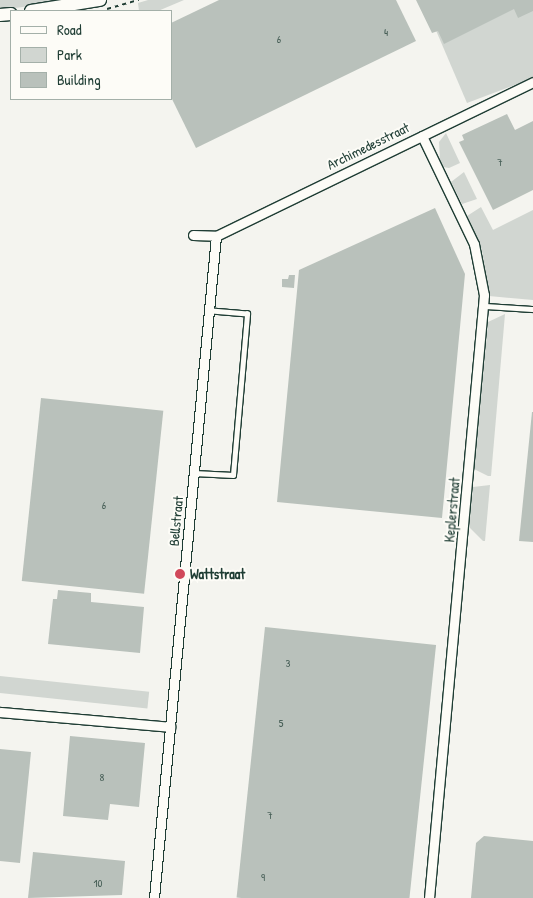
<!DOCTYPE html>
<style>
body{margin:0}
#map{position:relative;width:533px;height:898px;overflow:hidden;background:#f4f4ef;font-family:"Patrick Hand",sans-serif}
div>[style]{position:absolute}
.green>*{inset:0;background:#d1d6d1;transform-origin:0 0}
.building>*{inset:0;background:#b9c1bb;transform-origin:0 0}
.path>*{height:2px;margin-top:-1px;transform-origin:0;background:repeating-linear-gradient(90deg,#1f3d34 0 4px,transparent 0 8px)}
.roads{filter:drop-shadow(1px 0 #1f3d34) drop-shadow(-1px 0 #1f3d34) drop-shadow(0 1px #1f3d34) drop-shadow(0 -1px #1f3d34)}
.service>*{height:4.5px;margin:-2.25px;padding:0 2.25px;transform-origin:2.25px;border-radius:2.25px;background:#fdfcf7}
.minor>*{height:9px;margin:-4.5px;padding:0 4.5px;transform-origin:4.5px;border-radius:4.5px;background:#fdfcf7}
.secondary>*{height:12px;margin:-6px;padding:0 6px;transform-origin:6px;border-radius:6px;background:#fdfcf7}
.dots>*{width:14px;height:14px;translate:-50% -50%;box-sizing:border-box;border:2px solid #fdfcf7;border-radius:50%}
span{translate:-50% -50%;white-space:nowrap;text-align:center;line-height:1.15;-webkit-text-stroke:4px #fdfcf7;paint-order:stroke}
.number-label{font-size:11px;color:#465e56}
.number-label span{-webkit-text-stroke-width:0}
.street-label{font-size:14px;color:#1f3d34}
.poi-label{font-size:14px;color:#1f3d34;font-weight:700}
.left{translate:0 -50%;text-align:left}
.legend{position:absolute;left:10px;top:10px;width:162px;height:90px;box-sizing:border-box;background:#fdfcf7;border:1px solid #a4b0a9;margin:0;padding:6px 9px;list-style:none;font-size:15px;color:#1f3d34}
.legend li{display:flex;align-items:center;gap:10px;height:25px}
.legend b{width:25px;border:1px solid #a4b0a9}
</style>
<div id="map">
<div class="green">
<i style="clip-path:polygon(0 0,75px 0,0 10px)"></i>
<i style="clip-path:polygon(148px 0,184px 0,158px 11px,139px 11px,138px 3px)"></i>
<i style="clip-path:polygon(423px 0,533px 0,533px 78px,467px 103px)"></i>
<i style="clip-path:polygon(446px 133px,460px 163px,449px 168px,443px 167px,440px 160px,439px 142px)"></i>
<i style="clip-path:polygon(464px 172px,477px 199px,462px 204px,451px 182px)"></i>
<i style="clip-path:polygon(481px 207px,493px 230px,533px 210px,533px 300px,489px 296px,482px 250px,467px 216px)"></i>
<i style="clip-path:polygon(505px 314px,491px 476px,488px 476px,474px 469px,488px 322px)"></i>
<i style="clip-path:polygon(490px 485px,485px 541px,483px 541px,469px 527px,473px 487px)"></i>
<i style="left:0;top:676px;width:150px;height:17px;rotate:6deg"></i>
</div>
<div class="building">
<i style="clip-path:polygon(219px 0,396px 0,416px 41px,196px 148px,171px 97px,171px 23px)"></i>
<i style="clip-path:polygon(416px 0,533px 0,533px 11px,518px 18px,514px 9px,444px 44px,438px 31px,432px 33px)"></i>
<i style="clip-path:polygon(507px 114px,515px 130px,533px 121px,533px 190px,493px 210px,459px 142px,464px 140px,462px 135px)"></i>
<i style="clip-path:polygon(435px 208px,465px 274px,442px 518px,277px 502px,299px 270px)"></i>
<i style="clip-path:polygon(289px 275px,295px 275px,294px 288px,282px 287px,282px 279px,288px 279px)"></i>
<i style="left:41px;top:398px;width:123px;height:184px;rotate:6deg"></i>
<i style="clip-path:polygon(532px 412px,533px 412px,533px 542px,519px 541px)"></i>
<i style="clip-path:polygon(58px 590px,91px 593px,91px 602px,144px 607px,140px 653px,48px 644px,53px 599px,57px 599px)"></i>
<i style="left:265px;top:627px;width:172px;height:272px;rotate:6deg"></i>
<i style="clip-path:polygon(70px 736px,145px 743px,139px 807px,110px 804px,108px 820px,63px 816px)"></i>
<i style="clip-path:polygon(0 749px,31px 752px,20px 863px,0 861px)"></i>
<i style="clip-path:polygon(484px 836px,533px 841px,533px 898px,471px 898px,476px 843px)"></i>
<i style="clip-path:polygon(33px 852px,125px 861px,122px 895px,28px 898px)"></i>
</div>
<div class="path">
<i style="left:107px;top:9px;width:33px;rotate:-16deg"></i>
</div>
<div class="roads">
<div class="service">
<i style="left:484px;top:306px;width:49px;rotate:3.5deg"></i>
<i style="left:194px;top:473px;width:39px;rotate:3deg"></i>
<i style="left:233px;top:475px;width:162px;rotate:-85deg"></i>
<i style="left:247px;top:314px;width:38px;rotate:-175deg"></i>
</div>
<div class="minor">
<i style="left:422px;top:136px;width:120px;rotate:64.3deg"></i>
<i style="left:474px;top:244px;width:52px;rotate:78.9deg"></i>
<i style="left:484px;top:295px;width:606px;rotate:95.21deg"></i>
<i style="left:193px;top:235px;width:23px;rotate:2deg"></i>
<i style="left:216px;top:236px;width:352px;rotate:-25.9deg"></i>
<i style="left:0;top:712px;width:171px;rotate:5deg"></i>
<i style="left:154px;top:898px;width:665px;rotate:-84.65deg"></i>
</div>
<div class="secondary">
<i style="left:31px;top:11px;width:70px;rotate:-9.1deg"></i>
<i style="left:0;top:15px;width:11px;rotate:-5deg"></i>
</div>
</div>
<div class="dots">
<i style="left:180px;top:574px;background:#d1495b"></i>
</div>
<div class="number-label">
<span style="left:386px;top:32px">4</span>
<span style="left:279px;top:39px">6</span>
<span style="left:500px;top:162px">7</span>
<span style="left:104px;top:505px">6</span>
<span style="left:288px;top:663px">3</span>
<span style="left:281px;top:723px">5</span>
<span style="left:102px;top:777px">8</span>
<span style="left:270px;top:815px">7</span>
<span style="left:263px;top:877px">9</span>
<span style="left:98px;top:883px">10</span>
</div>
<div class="street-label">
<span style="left:368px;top:146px;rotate:-26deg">Archimedesstraat</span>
<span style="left:452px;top:510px;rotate:-85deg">Keplerstraat</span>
<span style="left:176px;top:521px;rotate:-85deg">Bellstraat</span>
</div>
<div class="poi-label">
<span class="left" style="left:190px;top:574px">Wattstraat</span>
</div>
<ul class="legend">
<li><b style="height:6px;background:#fdfcf7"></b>Road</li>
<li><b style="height:14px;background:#d1d6d1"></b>Park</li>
<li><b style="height:14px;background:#b9c1bb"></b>Building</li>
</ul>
</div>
